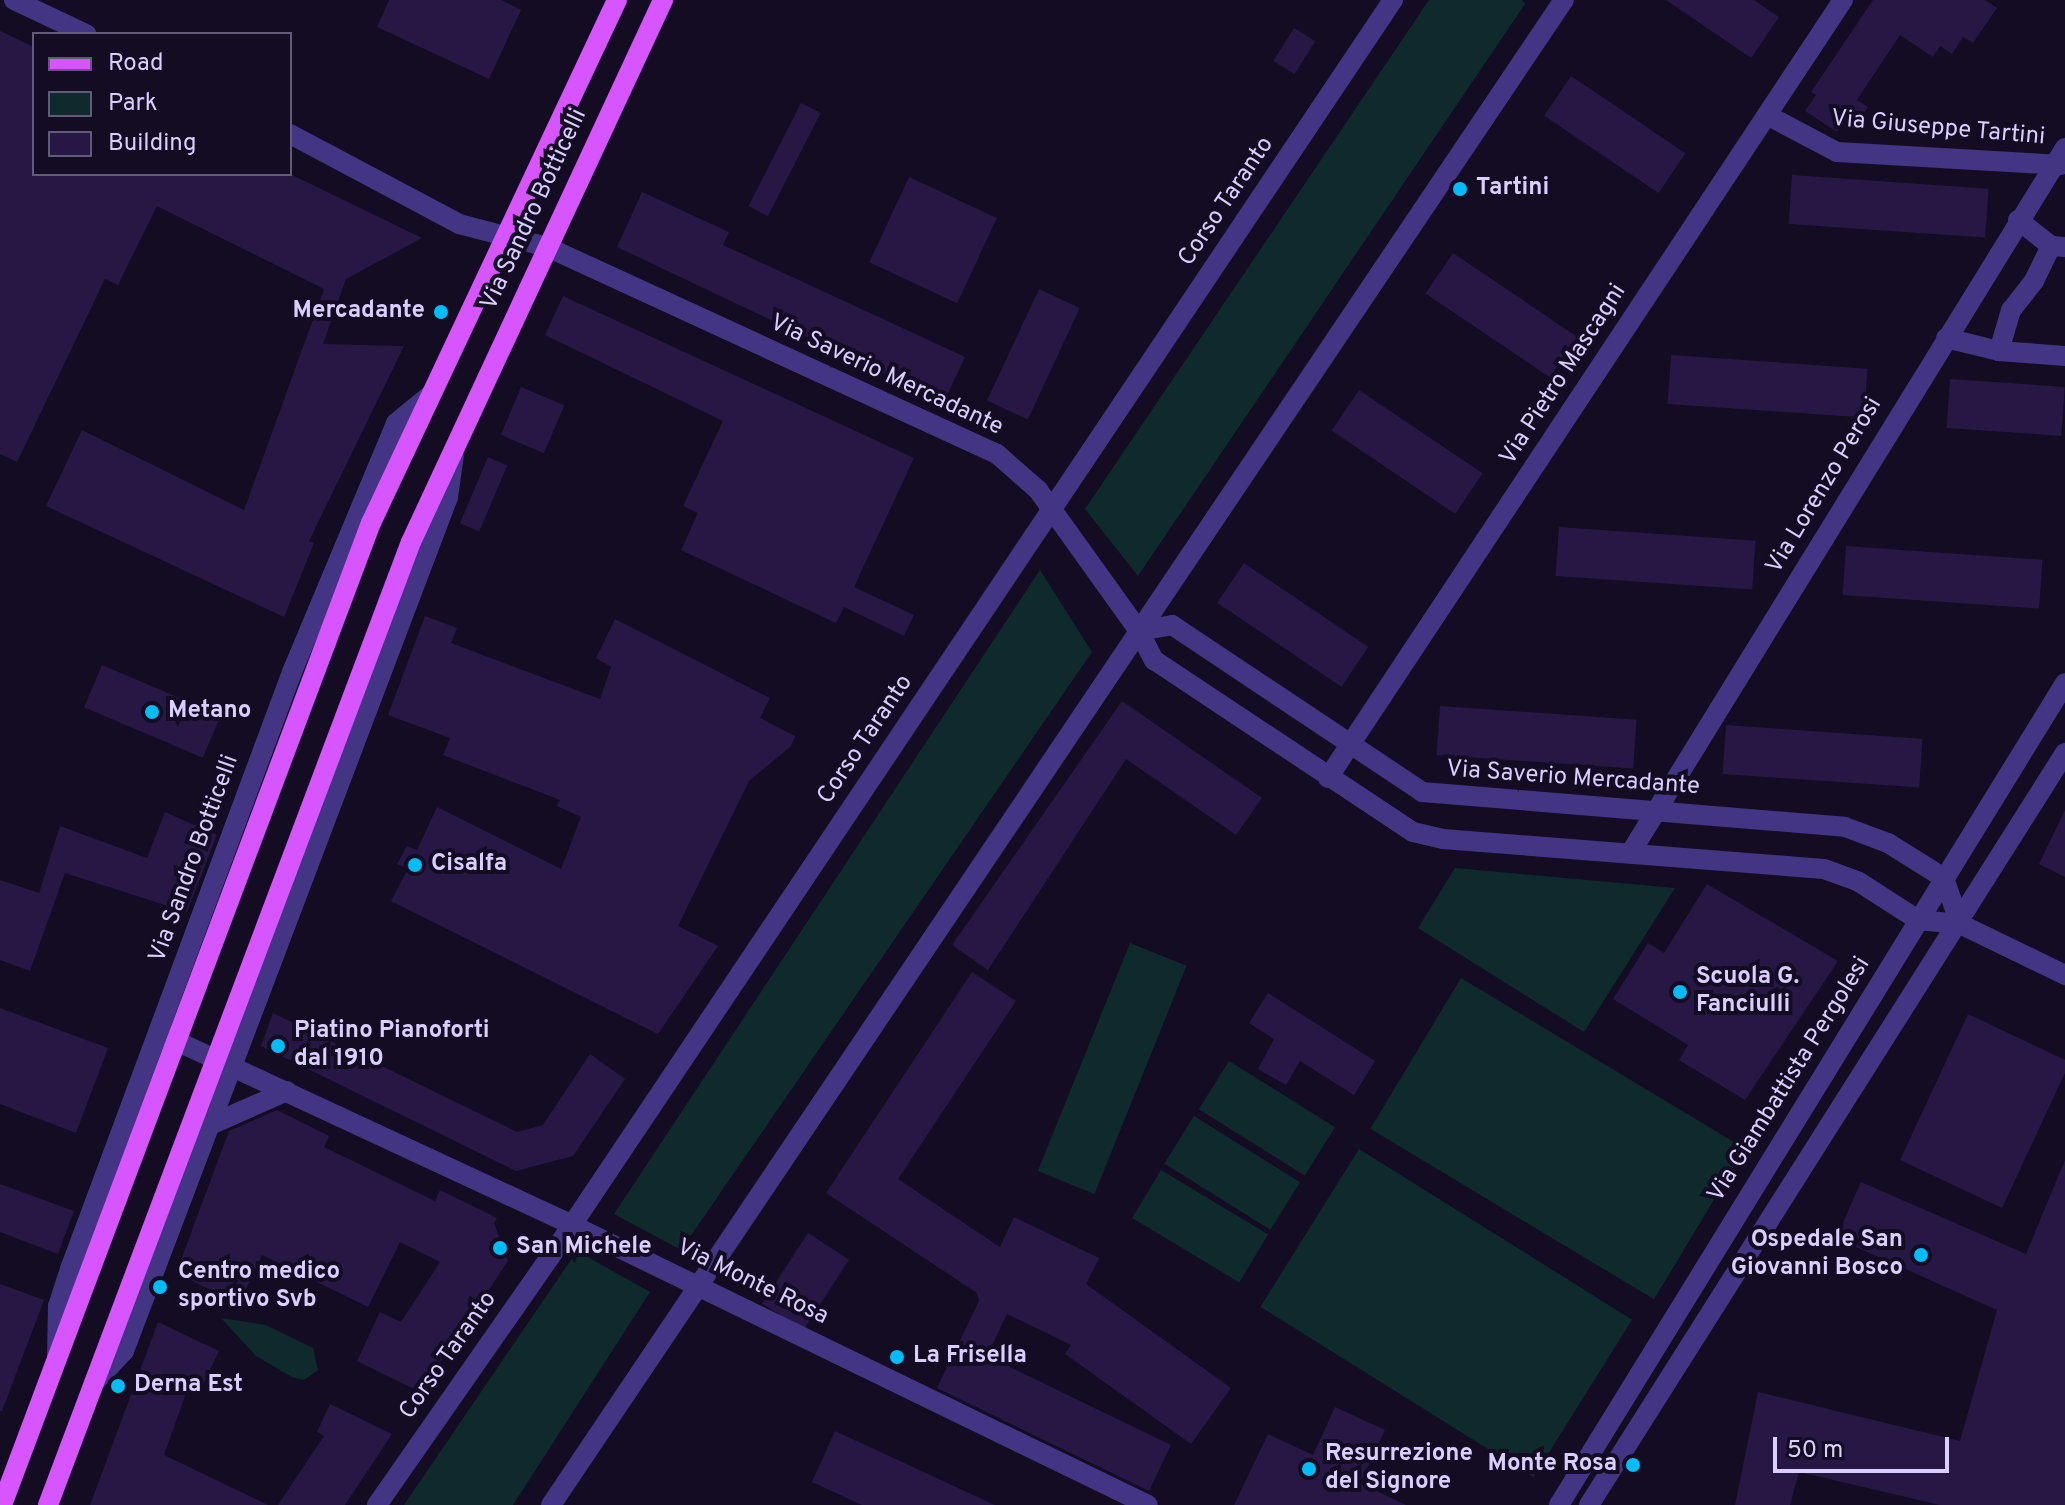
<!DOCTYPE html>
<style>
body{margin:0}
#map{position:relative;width:2065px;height:1505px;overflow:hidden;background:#130c22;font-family:Overpass,sans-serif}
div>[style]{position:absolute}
.green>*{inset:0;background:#0f2a2d;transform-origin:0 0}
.building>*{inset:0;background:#271744;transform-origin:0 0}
.minor>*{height:20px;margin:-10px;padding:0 10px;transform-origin:10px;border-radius:10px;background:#433584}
.major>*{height:20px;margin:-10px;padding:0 10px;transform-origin:10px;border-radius:10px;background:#d755ff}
.dots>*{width:22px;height:22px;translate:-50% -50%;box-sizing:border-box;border:4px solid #130c22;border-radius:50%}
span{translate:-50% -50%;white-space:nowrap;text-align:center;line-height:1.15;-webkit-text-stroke:8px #130c22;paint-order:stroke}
.street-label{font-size:24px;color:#daceff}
.poi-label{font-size:24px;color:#daceff;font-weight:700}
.left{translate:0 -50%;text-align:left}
.right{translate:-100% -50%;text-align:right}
.legend{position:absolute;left:32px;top:32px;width:260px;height:144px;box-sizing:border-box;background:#130c22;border:2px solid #635a7a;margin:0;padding:10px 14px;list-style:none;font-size:24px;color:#daceff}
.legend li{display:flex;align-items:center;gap:16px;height:40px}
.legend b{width:40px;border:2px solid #635a7a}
.scale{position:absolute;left:1773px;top:1437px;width:176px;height:36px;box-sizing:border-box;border:4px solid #daceff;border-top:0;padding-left:10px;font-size:24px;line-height:28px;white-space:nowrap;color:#daceff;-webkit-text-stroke:6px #130c22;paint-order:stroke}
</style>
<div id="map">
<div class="green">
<i style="clip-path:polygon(1429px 0,1522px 0,1525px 4px,1138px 576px,1085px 509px)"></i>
<i style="clip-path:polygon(1040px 570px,1092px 652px,681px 1250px,614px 1214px)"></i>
<i style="clip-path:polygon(1455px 868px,1675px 888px,1584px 1032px,1418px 928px)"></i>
<i style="left:1130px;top:943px;width:61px;height:246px;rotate:22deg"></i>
<i style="left:1461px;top:978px;width:331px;height:176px;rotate:31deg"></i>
<i style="left:1229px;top:1061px;width:125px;height:57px;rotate:32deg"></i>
<i style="left:1194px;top:1116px;width:125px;height:56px;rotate:32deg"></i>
<i style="left:1359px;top:1149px;width:322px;height:186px;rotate:32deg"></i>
<i style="left:1161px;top:1170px;width:125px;height:56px;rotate:31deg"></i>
<i style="clip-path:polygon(577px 1251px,650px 1292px,513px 1505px,404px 1505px)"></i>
<i style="clip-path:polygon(221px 1318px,266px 1325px,313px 1348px,318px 1370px,304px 1380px,292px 1377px,256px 1356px)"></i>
</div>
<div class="building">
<i style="clip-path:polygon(389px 0,501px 0,521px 10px,489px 79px,377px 27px)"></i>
<i style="clip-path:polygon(1666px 0,1754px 0,1779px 17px,1751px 58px)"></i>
<i style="clip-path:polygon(1873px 0,1985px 0,1997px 8px,1973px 43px,1963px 37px,1952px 54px,1940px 46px,1933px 57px,1900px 35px,1857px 100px,1868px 107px,1854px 127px,1845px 121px,1837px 132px,1805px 111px,1816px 95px,1811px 92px)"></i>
<i style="left:1294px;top:28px;width:25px;height:39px;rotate:32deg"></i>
<i style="clip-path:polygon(0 31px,34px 47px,34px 174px,290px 174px,422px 238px,346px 279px,323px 344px,404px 346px,309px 541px,314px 543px,284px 617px,46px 506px,82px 430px,244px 510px,324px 289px,157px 206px,118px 285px,105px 279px,17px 462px,0 454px)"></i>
<i style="left:1571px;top:76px;width:138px;height:48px;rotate:34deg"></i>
<i style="left:801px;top:103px;width:22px;height:116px;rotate:27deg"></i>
<i style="left:1792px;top:175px;width:197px;height:49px;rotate:4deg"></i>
<i style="left:909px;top:177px;width:97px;height:94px;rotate:25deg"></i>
<i style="clip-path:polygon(642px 192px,729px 232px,723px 245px,965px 357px,944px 402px,617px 247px)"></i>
<i style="left:1453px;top:253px;width:150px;height:49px;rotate:34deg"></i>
<i style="left:1039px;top:289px;width:45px;height:123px;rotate:25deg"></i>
<i style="clip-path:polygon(563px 296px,914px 458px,854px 587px,914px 615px,904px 636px,844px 607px,836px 623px,681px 550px,698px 513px,683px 506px,723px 421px,545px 335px)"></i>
<i style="left:1671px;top:355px;width:197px;height:49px;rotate:4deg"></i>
<i style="left:1950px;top:379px;width:115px;height:49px;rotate:4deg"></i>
<i style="left:521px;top:387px;width:47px;height:52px;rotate:23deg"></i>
<i style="left:1359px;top:390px;width:149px;height:49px;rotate:34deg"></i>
<i style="left:488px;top:457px;width:21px;height:72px;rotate:23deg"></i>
<i style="left:1559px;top:527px;width:197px;height:49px;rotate:4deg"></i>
<i style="left:1846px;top:546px;width:197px;height:49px;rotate:4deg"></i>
<i style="left:1244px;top:563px;width:150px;height:48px;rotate:34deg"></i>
<i style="clip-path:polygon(425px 616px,457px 628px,451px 643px,600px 699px,611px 667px,596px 658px,615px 619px,770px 698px,760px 718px,795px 736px,791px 746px,749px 781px,678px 926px,718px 946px,658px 1034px,391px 901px,408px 869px,397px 864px,407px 846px,417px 850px,437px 807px,561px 869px,581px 817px,557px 806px,560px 800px,443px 755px,450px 738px,388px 715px)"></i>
<i style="left:102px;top:665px;width:129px;height:46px;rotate:23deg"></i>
<i style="clip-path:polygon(1122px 701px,1262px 798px,1236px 835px,1126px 759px,988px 970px,952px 945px)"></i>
<i style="left:1440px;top:706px;width:197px;height:49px;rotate:4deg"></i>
<i style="left:1726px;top:725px;width:197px;height:49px;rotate:4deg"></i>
<i style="clip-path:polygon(2065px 810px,2065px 877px,2039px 864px)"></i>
<i style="clip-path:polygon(165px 812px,217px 835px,187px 912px,65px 873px,30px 971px,0 960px,0 880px,39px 893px,60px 826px,147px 858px)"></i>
<i style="clip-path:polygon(1707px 884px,1838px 961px,1745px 1100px,1679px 1060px,1688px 1045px,1613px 999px,1648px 943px,1664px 953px)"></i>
<i style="clip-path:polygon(972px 972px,1016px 1001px,898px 1179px,1000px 1247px,1014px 1217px,1099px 1258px,1086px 1284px,1231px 1388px,1191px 1444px,1065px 1354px,1071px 1345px,1007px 1314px,987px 1356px,1171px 1445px,1149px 1491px,937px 1388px,979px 1301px,977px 1293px,826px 1193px)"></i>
<i style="clip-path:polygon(1268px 993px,1375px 1061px,1354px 1095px,1300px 1061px,1286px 1085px,1258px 1069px,1274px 1039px,1249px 1023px)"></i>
<i style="clip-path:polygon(0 1008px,108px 1048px,76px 1133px,0 1104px)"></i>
<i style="clip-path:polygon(273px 1013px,517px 1132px,543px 1125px,590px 1054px,625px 1079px,573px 1156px,516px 1171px,261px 1046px)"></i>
<i style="clip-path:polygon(1968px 1014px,2065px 1060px,2065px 1073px,2002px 1208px,1900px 1160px)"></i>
<i style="clip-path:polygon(277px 1110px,329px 1136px,324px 1147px,435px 1201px,440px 1190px,497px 1218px,494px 1223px,508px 1261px,420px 1392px,357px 1361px,380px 1312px,401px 1322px,440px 1262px,400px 1242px,368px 1307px,262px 1255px,239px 1304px,176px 1273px,229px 1131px)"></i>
<i style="clip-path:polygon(2065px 1160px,2065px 1505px,1940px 1505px,1799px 1472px,1790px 1505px,1735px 1505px,1758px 1392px,1960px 1441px,1997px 1310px,1836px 1238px,1861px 1182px,2026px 1254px)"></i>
<i style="clip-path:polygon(0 1184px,74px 1211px,58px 1254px,0 1232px)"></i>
<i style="left:808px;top:1233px;width:49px;height:84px;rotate:33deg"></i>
<i style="clip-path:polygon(0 1284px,44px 1300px,2px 1411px,0 1411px)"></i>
<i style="clip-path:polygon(158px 1322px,219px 1351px,202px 1387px,190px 1382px,164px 1455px,268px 1505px,90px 1505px)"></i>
<i style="clip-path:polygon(330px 1404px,392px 1434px,345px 1505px,278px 1505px,324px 1436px,317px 1432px)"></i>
<i style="clip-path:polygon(1335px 1407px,1385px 1430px,1360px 1483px,1406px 1505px,1234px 1505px,1268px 1434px,1313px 1455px)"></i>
<i style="clip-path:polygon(835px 1431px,995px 1505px,862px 1505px,812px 1482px)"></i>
</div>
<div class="minor">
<i style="left:14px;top:0;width:80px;rotate:25.3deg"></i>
<i style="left:1767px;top:115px;width:79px;rotate:27.9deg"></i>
<i style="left:1837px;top:152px;width:224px;rotate:3.3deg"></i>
<i style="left:290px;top:134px;width:191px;rotate:28deg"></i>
<i style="left:459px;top:224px;width:91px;rotate:14.6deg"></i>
<i style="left:547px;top:247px;width:495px;rotate:24.7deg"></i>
<i style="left:997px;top:454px;width:55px;rotate:41.3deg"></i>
<i style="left:1038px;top:490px;width:173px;rotate:54.4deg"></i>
<i style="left:1139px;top:631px;width:33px;rotate:63deg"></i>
<i style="left:1154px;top:660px;width:311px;rotate:33.6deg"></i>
<i style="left:1413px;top:832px;width:31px;rotate:13deg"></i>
<i style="left:1443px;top:839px;width:382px;rotate:4.5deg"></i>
<i style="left:1824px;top:869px;width:37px;rotate:20deg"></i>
<i style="left:1859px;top:882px;width:70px;rotate:32.8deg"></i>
<i style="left:1918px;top:920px;width:42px;rotate:5.4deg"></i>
<i style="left:1960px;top:924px;width:117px;rotate:25.9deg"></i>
<i style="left:2018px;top:220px;width:42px;rotate:38.2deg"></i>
<i style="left:2051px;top:246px;width:14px;rotate:4deg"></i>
<i style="left:2051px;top:246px;width:39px;rotate:116deg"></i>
<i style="left:2034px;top:281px;width:37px;rotate:128deg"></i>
<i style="left:2011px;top:310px;width:43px;rotate:106.3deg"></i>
<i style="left:1999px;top:351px;width:66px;rotate:4.3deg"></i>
<i style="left:1946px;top:338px;width:55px;rotate:13.8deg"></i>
<i style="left:1139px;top:631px;width:34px;rotate:-10deg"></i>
<i style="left:1172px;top:625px;width:301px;rotate:33.7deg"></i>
<i style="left:1422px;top:792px;width:424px;rotate:4.7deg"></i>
<i style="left:1845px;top:827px;width:46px;rotate:20.4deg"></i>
<i style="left:1888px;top:843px;width:66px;rotate:32deg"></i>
<i style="left:1944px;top:878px;width:49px;rotate:70.8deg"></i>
<i style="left:1328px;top:778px;width:933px;rotate:-56.5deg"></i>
<i style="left:1631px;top:852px;width:827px;rotate:-58.35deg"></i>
<i style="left:159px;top:1033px;width:455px;rotate:24.9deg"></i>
<i style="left:572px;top:1225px;width:640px;rotate:25.92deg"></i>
<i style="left:210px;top:1125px;width:84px;rotate:-23.8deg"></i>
<i style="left:57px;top:1357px;width:51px;rotate:-88.9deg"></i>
<i style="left:58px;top:1306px;width:39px;rotate:-72deg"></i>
<i style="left:70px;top:1269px;width:637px;rotate:-69.6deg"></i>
<i style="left:292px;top:672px;width:270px;rotate:-67.3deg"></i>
<i style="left:396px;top:423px;width:43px;rotate:-39.3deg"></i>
<i style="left:94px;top:1383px;width:44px;rotate:-46.8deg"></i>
<i style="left:124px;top:1351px;width:913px;rotate:-69.22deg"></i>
<i style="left:448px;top:497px;width:42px;rotate:-81.9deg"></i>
<i style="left:377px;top:1505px;width:341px;rotate:-55.1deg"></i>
<i style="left:572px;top:1225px;width:1475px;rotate:-56.17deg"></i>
<i style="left:551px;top:1505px;width:1814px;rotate:-56.06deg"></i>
<i style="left:1559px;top:1505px;width:965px;rotate:-58.38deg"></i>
<i style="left:1589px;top:1505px;width:890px;rotate:-57.67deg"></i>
</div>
<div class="major">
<i style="left:2px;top:1505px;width:1049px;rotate:-69.41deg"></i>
<i style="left:371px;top:523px;width:578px;rotate:-64.81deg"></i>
<i style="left:48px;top:1505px;width:1029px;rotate:-69.35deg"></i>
<i style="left:411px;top:542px;width:598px;rotate:-65.06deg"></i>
</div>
<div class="dots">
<i style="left:1460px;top:189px;background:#00bdf9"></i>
<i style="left:441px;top:312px;background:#00bdf9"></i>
<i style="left:152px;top:712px;background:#00bdf9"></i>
<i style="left:415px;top:865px;background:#00bdf9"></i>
<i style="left:1680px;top:992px;background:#00bdf9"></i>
<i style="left:278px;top:1046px;background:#00bdf9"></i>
<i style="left:500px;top:1248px;background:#00bdf9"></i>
<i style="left:1921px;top:1255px;background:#00bdf9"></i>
<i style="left:160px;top:1287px;background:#00bdf9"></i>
<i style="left:897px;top:1357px;background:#00bdf9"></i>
<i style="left:118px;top:1386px;background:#00bdf9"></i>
<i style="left:1633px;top:1465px;background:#00bdf9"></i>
<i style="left:1309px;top:1469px;background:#00bdf9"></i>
</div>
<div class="street-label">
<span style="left:1938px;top:129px;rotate:5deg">Via Giuseppe Tartini</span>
<span style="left:1227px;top:202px;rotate:-56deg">Corso Taranto</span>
<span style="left:535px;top:210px;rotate:-65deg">Via Sandro Botticelli</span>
<span style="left:1564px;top:375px;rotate:-57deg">Via Pietro Mascagni</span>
<span style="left:886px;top:376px;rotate:25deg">Via Saverio Mercadante</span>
<span style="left:1825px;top:486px;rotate:-59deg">Via Lorenzo Perosi</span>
<span style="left:866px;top:740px;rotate:-56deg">Corso Taranto</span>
<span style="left:1573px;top:779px;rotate:4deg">Via Saverio Mercadante</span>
<span style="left:195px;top:859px;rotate:-70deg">Via Sandro Botticelli</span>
<span style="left:1790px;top:1080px;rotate:-58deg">Via Giambattista Pergolesi</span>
<span style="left:752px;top:1283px;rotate:26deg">Via Monte Rosa</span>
<span style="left:449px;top:1356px;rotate:-55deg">Corso Taranto</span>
</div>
<div class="poi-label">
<span class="left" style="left:1476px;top:189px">Tartini</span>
<span class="right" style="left:425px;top:312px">Mercadante</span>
<span class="left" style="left:168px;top:712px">Metano</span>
<span class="left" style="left:431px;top:865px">Cisalfa</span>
<span class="left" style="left:1696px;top:992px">Scuola G.<br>Fanciulli</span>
<span class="left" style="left:294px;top:1046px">Piatino Pianoforti<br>dal 1910</span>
<span class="right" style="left:1903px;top:1255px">Ospedale San<br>Giovanni Bosco</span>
<span class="left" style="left:516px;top:1248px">San Michele</span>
<span class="left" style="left:178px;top:1287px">Centro medico<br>sportivo Svb</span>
<span class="left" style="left:913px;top:1357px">La Frisella</span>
<span class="left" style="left:134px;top:1386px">Derna Est</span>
<span class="left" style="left:1325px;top:1469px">Resurrezione<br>del Signore</span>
<span class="right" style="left:1617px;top:1465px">Monte Rosa</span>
</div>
<ul class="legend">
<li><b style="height:10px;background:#d755ff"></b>Road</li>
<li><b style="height:22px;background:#0f2a2d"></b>Park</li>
<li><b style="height:22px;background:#271744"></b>Building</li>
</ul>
<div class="scale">50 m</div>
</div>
